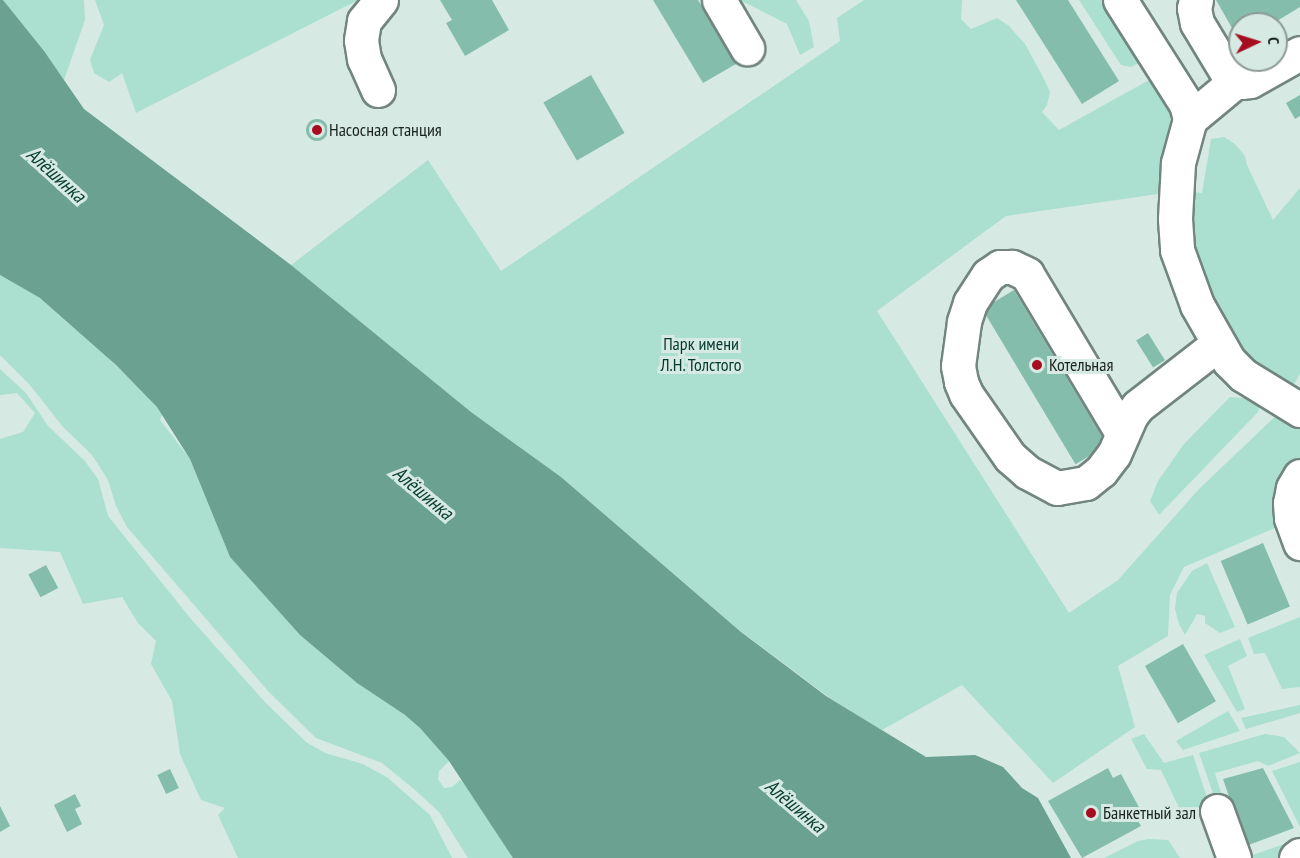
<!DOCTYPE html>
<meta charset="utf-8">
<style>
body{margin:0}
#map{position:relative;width:1300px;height:858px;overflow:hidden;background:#d6eae3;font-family:"PT Sans Narrow",sans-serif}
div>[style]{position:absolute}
.green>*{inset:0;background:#abdfcf}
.water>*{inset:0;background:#6aa191}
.building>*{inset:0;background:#85bdac;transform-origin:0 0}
.round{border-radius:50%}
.roads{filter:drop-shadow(2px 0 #72857f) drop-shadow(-2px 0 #72857f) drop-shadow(0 2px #72857f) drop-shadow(0 -2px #72857f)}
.minor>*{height:33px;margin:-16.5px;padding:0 16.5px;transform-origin:16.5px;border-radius:16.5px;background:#fff}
.dots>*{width:16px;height:16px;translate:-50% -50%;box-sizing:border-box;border:3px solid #d6eae3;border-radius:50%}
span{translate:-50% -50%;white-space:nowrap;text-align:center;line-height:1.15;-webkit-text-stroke:6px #d6eae3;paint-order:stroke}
.poi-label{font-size:18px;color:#1b2320}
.left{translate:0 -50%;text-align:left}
.park-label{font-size:18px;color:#04392d}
.water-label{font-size:20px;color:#0e4034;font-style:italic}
.north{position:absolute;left:1228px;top:12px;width:60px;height:60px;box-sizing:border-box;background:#d6eae3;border:2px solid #8b9a95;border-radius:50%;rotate:86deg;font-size:16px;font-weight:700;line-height:24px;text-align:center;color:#1b2320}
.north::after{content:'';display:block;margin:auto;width:21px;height:27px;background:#a60d21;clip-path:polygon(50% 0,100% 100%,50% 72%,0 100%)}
</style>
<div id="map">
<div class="green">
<i style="clip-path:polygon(3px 0,84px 0,85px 20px,64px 80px)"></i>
<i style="clip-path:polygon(95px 0,358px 0,136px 113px,122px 73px,109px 82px,94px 73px,90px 60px,104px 25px)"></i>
<i style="clip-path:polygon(740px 0,796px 0,809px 21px,814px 47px,800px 55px,787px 24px)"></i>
<i style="clip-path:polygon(864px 0,962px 0,961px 19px,971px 29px,997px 18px,1009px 26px,1025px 44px,1042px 75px,1050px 92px,1047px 105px,1042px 112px,1059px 130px,1158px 75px,1170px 107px,1171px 137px,1158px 194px,1006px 216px,877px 311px,1069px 613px,1118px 580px,1199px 489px,1282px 410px,1300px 422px,1300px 467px,1282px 525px,1184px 567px,1170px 595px,1168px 636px,1118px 666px,1135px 727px,1053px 783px,962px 685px,882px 730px,830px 698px,739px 630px,561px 477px,471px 412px,291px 265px,428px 160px,501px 271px,840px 41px,837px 18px)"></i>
<i style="clip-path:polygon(1079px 0,1102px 0,1140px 58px,1139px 63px,1131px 67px,1121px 65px)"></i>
<i style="clip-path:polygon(1224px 137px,1235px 144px,1245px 156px,1247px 165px,1273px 220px,1300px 188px,1300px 374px,1293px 386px,1281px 388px,1237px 352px,1193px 264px,1185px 191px,1202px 193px,1211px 139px)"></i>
<i style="clip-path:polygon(0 275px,40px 298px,105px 355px,158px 407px,162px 414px,160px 420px,190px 459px,230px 557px,300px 635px,357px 683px,405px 715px,420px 728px,449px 761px,439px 771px,438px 779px,444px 788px,452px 787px,460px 780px,465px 784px,513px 858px,468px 858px,439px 812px,415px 790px,382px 763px,316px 738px,268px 691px,127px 527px,116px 506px,108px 480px,92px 455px,63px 427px,29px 384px,0 355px)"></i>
<i style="clip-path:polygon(0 369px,26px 393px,48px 426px,84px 460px,98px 479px,108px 516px,191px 619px,264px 701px,306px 742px,325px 753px,363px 764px,388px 778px,430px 815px,452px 858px,238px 858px,218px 815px,225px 808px,201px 800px,180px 754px,172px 701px,151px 664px,156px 641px,138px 623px,122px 597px,83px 604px,60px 552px,0 548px,0 439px,23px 432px,35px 413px,17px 393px,0 395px)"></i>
<i style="clip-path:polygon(1230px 397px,1252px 399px,1260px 404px,1258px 412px,1159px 515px,1150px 501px,1158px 481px,1183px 445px)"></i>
<i style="clip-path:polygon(1207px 563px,1235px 627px,1220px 633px,1205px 623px,1205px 616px,1197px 614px,1185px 635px,1179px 624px,1175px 609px,1177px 593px,1192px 571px)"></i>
<i style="clip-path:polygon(1300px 617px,1300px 687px,1282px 689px,1265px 653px,1254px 654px,1248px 638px)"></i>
<i style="clip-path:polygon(1240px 639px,1247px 656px,1228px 666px,1245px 709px,1237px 712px,1204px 655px)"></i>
<i style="clip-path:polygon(1300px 705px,1300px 713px,1246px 729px,1241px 718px)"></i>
<i style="clip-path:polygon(1228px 711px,1240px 731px,1183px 750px,1176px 741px)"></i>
<i style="clip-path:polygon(1144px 734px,1164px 763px,1193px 755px,1209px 804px,1182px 814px,1161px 770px,1147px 769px,1131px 739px)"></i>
<i style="clip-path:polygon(1265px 734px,1284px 737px,1300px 753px,1268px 766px,1258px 761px,1215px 773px,1223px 800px,1216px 802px,1199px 753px)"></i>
<i style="clip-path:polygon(1300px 762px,1300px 827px,1272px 771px)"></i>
<i style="clip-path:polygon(1300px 832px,1300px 844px,1280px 858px,1244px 858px,1299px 839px)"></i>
<i style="clip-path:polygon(1149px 839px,1168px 840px,1180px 858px,1104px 858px,1138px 841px)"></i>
</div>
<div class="water">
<i style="clip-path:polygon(0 0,3px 0,44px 51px,84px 109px,291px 265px,471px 412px,561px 477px,741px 632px,826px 696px,926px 757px,975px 755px,1003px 767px,1022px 788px,1038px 798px,1071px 858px,513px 858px,449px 761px,420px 728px,405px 715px,357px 683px,300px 635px,230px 557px,190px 459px,157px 407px,116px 365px,40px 298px,0 275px)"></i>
</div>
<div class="building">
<i style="clip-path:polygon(440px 0,492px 0,509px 30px,465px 56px,446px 23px,452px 20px)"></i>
<i style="clip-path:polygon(653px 0,698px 0,736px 64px,703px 83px)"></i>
<i style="clip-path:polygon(1016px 0,1068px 0,1119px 81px,1082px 104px)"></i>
<i style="clip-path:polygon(1216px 0,1300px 0,1300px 7px,1272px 24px,1240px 24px,1240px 42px)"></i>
<i style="left:591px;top:75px;width:67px;height:55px;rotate:60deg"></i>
<i style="clip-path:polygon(1300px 95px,1300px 116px,1295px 119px,1286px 103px)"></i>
<i class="round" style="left:306px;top:119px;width:22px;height:22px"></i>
<i style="left:1014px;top:290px;width:181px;height:37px;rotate:59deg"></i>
<i style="left:1148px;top:333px;width:32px;height:14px;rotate:58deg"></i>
<i style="left:1263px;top:543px;width:69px;height:46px;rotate:67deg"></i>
<i style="left:46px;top:565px;width:26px;height:20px;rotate:62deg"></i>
<i style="left:1183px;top:644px;width:66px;height:44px;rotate:60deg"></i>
<i style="clip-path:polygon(1108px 768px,1113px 778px,1121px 774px,1141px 811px,1135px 815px,1141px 826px,1082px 858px,1048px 801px)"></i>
<i style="clip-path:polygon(1263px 768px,1294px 828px,1246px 846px,1223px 779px)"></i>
<i style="left:170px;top:769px;width:21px;height:14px;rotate:65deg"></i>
<i style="clip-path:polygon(75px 794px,81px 806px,75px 809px,82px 824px,67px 832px,54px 805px)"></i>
<i style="clip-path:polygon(0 806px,10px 826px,0 832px)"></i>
</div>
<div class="roads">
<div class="minor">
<i style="left:719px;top:0;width:56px;rotate:59.7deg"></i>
<i style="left:1120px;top:0;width:123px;rotate:57.6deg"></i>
<i style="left:1186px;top:104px;width:16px;rotate:75deg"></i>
<i style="left:1190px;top:119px;width:46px;rotate:105.3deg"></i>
<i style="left:1178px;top:163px;width:56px;rotate:93.1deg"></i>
<i style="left:1175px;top:219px;width:31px;rotate:86deg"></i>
<i style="left:1177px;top:250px;width:59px;rotate:70deg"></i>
<i style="left:1197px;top:305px;width:64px;rotate:60.3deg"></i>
<i style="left:1229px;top:361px;width:20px;rotate:45deg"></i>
<i style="left:1243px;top:375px;width:67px;rotate:31.6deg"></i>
<i style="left:1196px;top:0;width:8px;rotate:104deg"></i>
<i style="left:1194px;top:8px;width:15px;rotate:79deg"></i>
<i style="left:1197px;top:23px;width:64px;rotate:59deg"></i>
<i style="left:1230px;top:78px;width:12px;rotate:20deg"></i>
<i style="left:1241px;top:82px;width:9px;rotate:-6deg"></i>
<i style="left:1250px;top:81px;width:57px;rotate:-29.2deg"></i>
<i style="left:378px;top:90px;width:34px;rotate:-114deg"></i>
<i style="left:364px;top:59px;width:19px;rotate:-99deg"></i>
<i style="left:361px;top:40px;width:19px;rotate:-81deg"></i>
<i style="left:364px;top:21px;width:27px;rotate:-51deg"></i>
<i style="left:1190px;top:119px;width:61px;rotate:-39.7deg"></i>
<i style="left:1122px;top:433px;width:185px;rotate:-120.9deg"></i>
<i style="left:1027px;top:274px;width:17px;rotate:-155deg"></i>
<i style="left:1012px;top:267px;width:12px;rotate:180deg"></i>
<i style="left:1000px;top:267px;width:14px;rotate:146deg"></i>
<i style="left:988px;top:275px;width:33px;rotate:123deg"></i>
<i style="left:970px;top:303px;width:20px;rotate:108deg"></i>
<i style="left:964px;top:322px;width:44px;rotate:97.8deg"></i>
<i style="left:958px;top:366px;width:16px;rotate:79deg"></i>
<i style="left:961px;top:382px;width:13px;rotate:67deg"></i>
<i style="left:966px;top:394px;width:77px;rotate:55.1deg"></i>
<i style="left:1010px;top:457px;width:23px;rotate:41deg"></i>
<i style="left:1027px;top:472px;width:34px;rotate:28deg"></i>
<i style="left:1057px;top:488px;width:29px;rotate:-10deg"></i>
<i style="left:1086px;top:483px;width:19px;rotate:-39deg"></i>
<i style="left:1101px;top:471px;width:21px;rotate:-53deg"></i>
<i style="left:1114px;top:454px;width:43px;rotate:-66.4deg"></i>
<i style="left:1131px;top:415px;width:11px;rotate:-52deg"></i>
<i style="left:1138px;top:406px;width:101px;rotate:-37.8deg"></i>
<i style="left:1300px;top:476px;width:14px;rotate:120deg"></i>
<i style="left:1293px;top:488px;width:15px;rotate:101deg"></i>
<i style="left:1290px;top:503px;width:15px;rotate:86deg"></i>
<i style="left:1291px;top:518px;width:27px;rotate:70deg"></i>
<i style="left:1217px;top:811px;width:50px;rotate:70.1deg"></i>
<i style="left:1296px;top:858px;width:5px;rotate:-37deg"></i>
</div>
</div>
<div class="dots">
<i style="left:317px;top:130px;background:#a60d21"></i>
<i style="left:1037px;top:365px;background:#a60d21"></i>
<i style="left:1091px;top:813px;background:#a60d21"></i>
</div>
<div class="poi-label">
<span class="left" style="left:329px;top:130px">Насосная станция</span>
<span class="left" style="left:1049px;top:365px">Котельная</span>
<span class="left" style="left:1103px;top:813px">Банкетный зал</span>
</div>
<div class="park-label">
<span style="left:701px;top:355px">Парк имени<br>Л.Н. Толстого</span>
</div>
<div class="water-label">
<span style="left:56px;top:175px;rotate:42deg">Алёшинка</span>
<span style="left:423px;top:493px;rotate:40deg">Алёшинка</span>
<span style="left:795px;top:806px;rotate:40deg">Алёшинка</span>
</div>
<div class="north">С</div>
</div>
